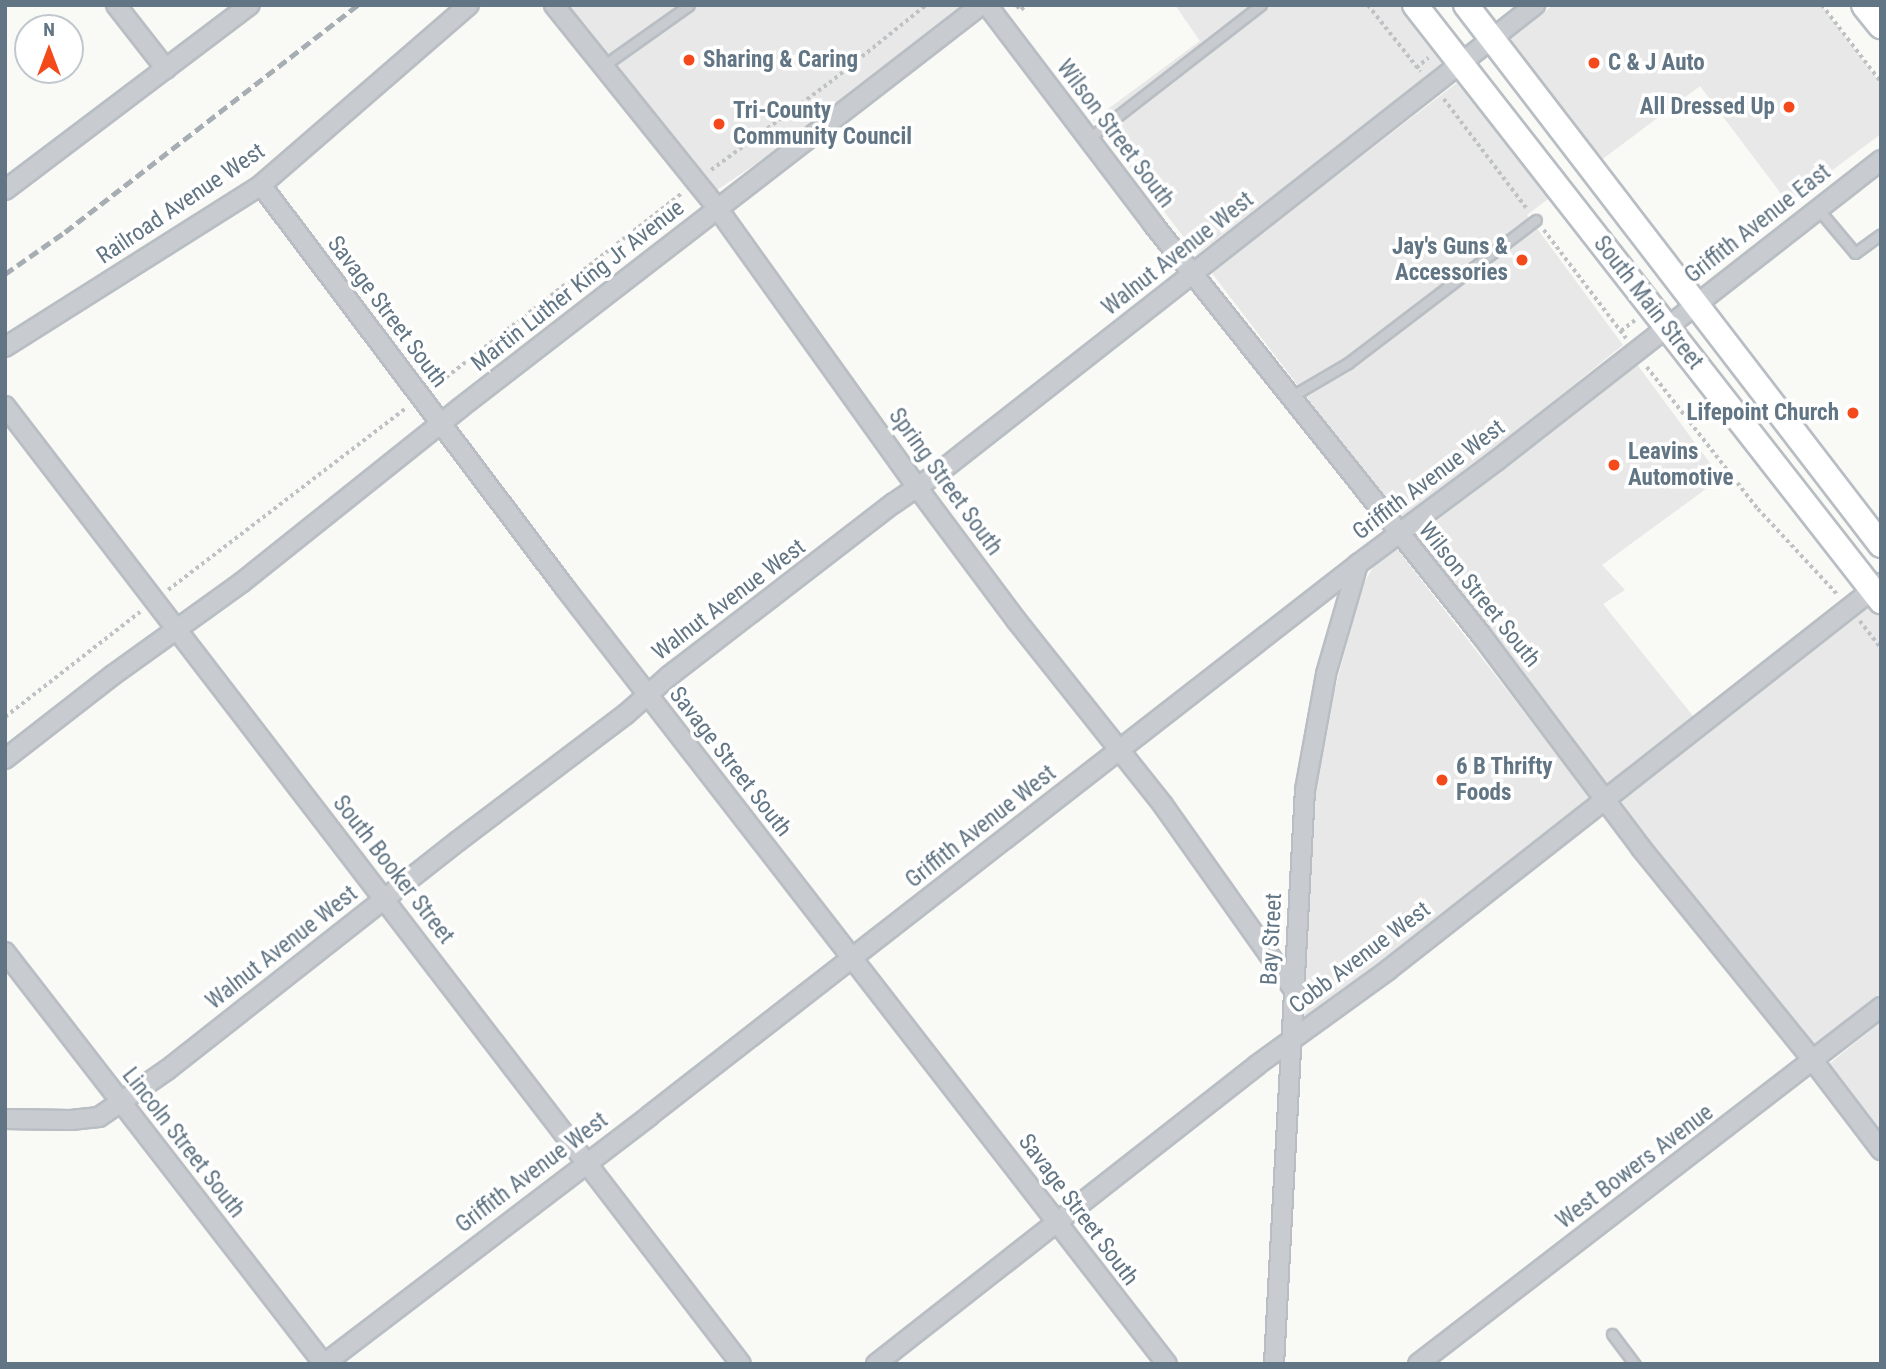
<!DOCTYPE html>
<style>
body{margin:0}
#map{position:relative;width:1886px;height:1369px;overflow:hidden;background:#f9f9f6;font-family:"Roboto Condensed",sans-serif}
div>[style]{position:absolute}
.built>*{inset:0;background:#e7e8e7}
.path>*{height:3.5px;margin-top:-1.75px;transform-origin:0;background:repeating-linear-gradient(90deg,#bfc2c4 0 3.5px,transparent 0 7px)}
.roads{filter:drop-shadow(2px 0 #b8bec3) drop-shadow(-2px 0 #b8bec3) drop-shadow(0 2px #b8bec3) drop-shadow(0 -2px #b8bec3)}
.lane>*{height:9px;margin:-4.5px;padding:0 4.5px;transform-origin:4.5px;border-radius:4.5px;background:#c8ccd0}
.street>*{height:18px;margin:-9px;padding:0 9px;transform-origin:9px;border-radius:9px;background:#c8ccd0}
.secondary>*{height:24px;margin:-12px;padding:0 12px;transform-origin:12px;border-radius:12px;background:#fff}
.primary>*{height:26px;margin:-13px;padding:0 13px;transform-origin:13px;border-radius:13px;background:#fff}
.rail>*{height:5px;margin-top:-2.5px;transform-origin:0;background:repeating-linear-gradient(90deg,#a6adb3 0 10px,transparent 0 15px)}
.dots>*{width:19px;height:19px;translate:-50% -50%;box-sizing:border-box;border:4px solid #fff;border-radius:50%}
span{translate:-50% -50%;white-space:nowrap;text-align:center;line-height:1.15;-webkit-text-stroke:7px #fff;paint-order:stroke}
.poi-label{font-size:23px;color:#617584;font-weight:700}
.left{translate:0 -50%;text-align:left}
.right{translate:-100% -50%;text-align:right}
.street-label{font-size:23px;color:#617584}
.frame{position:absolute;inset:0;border:7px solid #617584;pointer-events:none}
.north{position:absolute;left:14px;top:14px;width:70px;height:70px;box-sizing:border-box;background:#fff;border:2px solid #c0c8ce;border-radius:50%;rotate:0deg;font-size:19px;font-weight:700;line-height:28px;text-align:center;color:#617584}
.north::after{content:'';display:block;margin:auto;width:24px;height:32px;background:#f3491b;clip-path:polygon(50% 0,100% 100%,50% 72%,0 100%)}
</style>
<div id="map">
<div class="built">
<i style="clip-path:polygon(568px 5px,963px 5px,781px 147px,717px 190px)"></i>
<i style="clip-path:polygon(1175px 5px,1402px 5px,1447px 61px,1197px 254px,1093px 120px,1200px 41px)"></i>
<i style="clip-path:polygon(1553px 5px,1821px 5px,1881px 84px,1881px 134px,1788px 203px,1700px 86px,1600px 161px,1508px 41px)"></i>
<i style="clip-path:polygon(1462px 79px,1552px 196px,1527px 215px,1623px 345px,1490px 452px,1400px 519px,1211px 272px)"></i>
<i style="clip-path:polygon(1636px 363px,1721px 478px,1602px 565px,1625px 590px,1603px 604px,1693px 716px,1607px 784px,1489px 629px,1414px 536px)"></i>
<i style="clip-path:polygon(1397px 549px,1590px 797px,1383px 960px,1302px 1018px,1304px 996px,1309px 992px,1305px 986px,1315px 792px,1325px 726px,1362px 587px,1373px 567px)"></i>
<i style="clip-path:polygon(1871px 605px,1881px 619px,1881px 993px,1815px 1046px,1648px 840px,1621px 801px)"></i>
<i style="clip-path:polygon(1881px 1022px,1881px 1132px,1829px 1064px)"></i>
</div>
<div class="path">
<i style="left:1368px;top:5px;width:85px;rotate:51.7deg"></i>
<i style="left:1822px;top:5px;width:97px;rotate:52.5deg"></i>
<i style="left:1017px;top:6px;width:6px;rotate:45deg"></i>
<i style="left:1021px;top:10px;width:6px;rotate:-51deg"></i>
<i style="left:1416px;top:68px;width:16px;rotate:-40deg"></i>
<i style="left:1444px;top:99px;width:139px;rotate:52.9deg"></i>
<i style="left:711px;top:170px;width:147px;rotate:-36.4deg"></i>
<i style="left:829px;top:83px;width:124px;rotate:-38.8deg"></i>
<i style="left:1544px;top:230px;width:136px;rotate:52.8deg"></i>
<i style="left:1621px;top:331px;width:18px;rotate:-38deg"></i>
<i style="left:1647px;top:367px;width:180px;rotate:52deg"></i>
<i style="left:1758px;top:509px;width:116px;rotate:47.1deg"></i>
<i style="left:435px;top:386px;width:315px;rotate:-38deg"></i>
<i style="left:168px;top:590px;width:301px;rotate:-37.4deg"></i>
<i style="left:1860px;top:621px;width:34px;rotate:52deg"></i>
<i style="left:5px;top:717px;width:171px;rotate:-37.9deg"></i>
</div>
<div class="roads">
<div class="lane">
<i style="left:603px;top:66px;width:105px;rotate:-35.3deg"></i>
<i style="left:1088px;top:139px;width:219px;rotate:-37.8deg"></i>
<i style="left:1818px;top:209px;width:57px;rotate:49.9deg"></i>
<i style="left:1855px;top:253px;width:32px;rotate:-36deg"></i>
<i style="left:1290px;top:397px;width:67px;rotate:-30.4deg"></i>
<i style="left:1348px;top:363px;width:236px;rotate:-37.3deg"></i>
<i style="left:1612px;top:1334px;width:38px;rotate:53deg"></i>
</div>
<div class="street">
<i style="left:116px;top:5px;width:81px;rotate:52deg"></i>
<i style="left:554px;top:5px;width:262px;rotate:51.2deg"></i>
<i style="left:718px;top:209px;width:342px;rotate:54.4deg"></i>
<i style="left:917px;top:487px;width:166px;rotate:53.3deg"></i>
<i style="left:1016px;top:620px;width:236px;rotate:51.5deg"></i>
<i style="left:1163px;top:805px;width:227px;rotate:54.7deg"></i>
<i style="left:987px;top:5px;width:275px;rotate:52.8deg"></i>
<i style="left:1153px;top:224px;width:527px;rotate:51.39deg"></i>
<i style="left:1482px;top:636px;width:265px;rotate:53.1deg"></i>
<i style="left:1641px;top:848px;width:275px;rotate:51deg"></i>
<i style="left:1814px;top:1062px;width:111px;rotate:52.7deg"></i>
<i style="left:261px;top:185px;width:505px;rotate:52.97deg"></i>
<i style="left:565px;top:588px;width:982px;rotate:52.2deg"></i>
<i style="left:5px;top:190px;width:307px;rotate:-37.1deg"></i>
<i style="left:5px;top:347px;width:303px;rotate:-32.3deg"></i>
<i style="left:261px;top:185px;width:275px;rotate:-40.9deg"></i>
<i style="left:5px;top:406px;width:1208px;rotate:52.47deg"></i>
<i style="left:5px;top:759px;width:137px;rotate:-37.9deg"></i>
<i style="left:113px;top:675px;width:158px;rotate:-35.7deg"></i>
<i style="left:241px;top:583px;width:280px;rotate:-38.6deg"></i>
<i style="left:460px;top:408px;width:659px;rotate:-37.72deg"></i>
<i style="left:5px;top:952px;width:521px;rotate:52.25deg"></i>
<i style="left:5px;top:1119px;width:66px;rotate:0.9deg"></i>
<i style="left:71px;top:1120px;width:28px;rotate:-6deg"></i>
<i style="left:99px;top:1117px;width:83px;rotate:-34.7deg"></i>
<i style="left:167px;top:1070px;width:370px;rotate:-38.2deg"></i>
<i style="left:458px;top:841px;width:211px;rotate:-37.1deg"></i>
<i style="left:626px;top:714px;width:57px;rotate:-41.5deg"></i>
<i style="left:669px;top:676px;width:284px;rotate:-37.6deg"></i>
<i style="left:894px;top:503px;width:58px;rotate:-34.5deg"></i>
<i style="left:942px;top:470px;width:754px;rotate:-38.1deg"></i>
<i style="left:324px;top:1364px;width:409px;rotate:-37.3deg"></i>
<i style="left:649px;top:1116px;width:899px;rotate:-37.9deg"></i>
<i style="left:1358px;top:564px;width:172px;rotate:-36.7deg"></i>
<i style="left:1496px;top:461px;width:489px;rotate:-38deg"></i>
<i style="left:876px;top:1364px;width:484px;rotate:-38.1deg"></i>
<i style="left:1257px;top:1065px;width:162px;rotate:-35.9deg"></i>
<i style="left:1388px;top:970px;width:627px;rotate:-38.13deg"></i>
<i style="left:1274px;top:1364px;width:575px;rotate:-86.91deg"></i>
<i style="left:1305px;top:790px;width:118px;rotate:-79.7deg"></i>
<i style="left:1326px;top:674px;width:115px;rotate:-73.8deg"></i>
<i style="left:1418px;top:1364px;width:585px;rotate:-37.63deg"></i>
</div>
<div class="secondary">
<i style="left:1415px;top:5px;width:757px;rotate:51.98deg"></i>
<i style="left:1466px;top:5px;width:681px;rotate:52.46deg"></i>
</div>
<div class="primary">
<i style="left:1865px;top:5px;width:26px;rotate:51deg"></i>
</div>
</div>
<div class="rail">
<i style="left:5px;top:274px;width:73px;rotate:-35deg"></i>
<i style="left:65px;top:232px;width:371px;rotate:-37.8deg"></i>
</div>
<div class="dots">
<i style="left:689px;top:60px;background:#f3491b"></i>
<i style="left:1594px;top:63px;background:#f3491b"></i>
<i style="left:1789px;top:107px;background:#f3491b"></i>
<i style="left:719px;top:124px;background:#f3491b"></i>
<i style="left:1522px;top:260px;background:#f3491b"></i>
<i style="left:1853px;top:413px;background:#f3491b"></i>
<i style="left:1614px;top:465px;background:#f3491b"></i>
<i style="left:1442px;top:780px;background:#f3491b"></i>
</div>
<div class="poi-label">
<span class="left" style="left:703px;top:60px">Sharing &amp; Caring</span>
<span class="left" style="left:1608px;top:63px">C &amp; J Auto</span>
<span class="right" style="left:1775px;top:107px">All Dressed Up</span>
<span class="left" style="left:733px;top:124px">Tri-County<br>Community Council</span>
<span class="right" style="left:1508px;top:260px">Jay's Guns &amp;<br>Accessories</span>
<span class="right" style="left:1839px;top:413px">Lifepoint Church</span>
<span class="left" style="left:1628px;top:465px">Leavins<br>Automotive</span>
<span class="left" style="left:1456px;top:780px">6 B Thrifty<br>Foods</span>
</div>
<div class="street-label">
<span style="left:1115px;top:134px;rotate:53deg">Wilson Street South</span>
<span style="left:181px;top:204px;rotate:-34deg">Railroad Avenue West</span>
<span style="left:1758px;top:224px;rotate:-38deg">Griffith Avenue East</span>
<span style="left:1178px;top:254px;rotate:-38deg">Walnut Avenue West</span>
<span style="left:578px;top:286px;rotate:-38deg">Martin Luther King Jr Avenue</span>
<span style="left:1648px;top:303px;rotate:52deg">South Main Street</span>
<span style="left:387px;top:312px;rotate:53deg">Savage Street South</span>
<span style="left:1429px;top:480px;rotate:-37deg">Griffith Avenue West</span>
<span style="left:945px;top:482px;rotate:54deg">Spring Street South</span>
<span style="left:1479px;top:595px;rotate:51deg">Wilson Street South</span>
<span style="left:729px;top:600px;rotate:-37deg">Walnut Avenue West</span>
<span style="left:730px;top:762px;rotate:52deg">Savage Street South</span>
<span style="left:981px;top:827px;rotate:-38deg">Griffith Avenue West</span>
<span style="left:393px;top:870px;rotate:52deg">South Booker Street</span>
<span style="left:1272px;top:939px;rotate:-87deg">Bay Street</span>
<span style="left:282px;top:948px;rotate:-38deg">Walnut Avenue West</span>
<span style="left:1360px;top:958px;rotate:-37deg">Cobb Avenue West</span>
<span style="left:183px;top:1143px;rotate:52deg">Lincoln Street South</span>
<span style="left:1635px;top:1167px;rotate:-37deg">West Bowers Avenue</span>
<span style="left:532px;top:1173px;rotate:-37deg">Griffith Avenue West</span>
<span style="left:1078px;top:1210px;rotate:53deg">Savage Street South</span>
</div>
<div class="frame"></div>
<div class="north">N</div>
</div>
